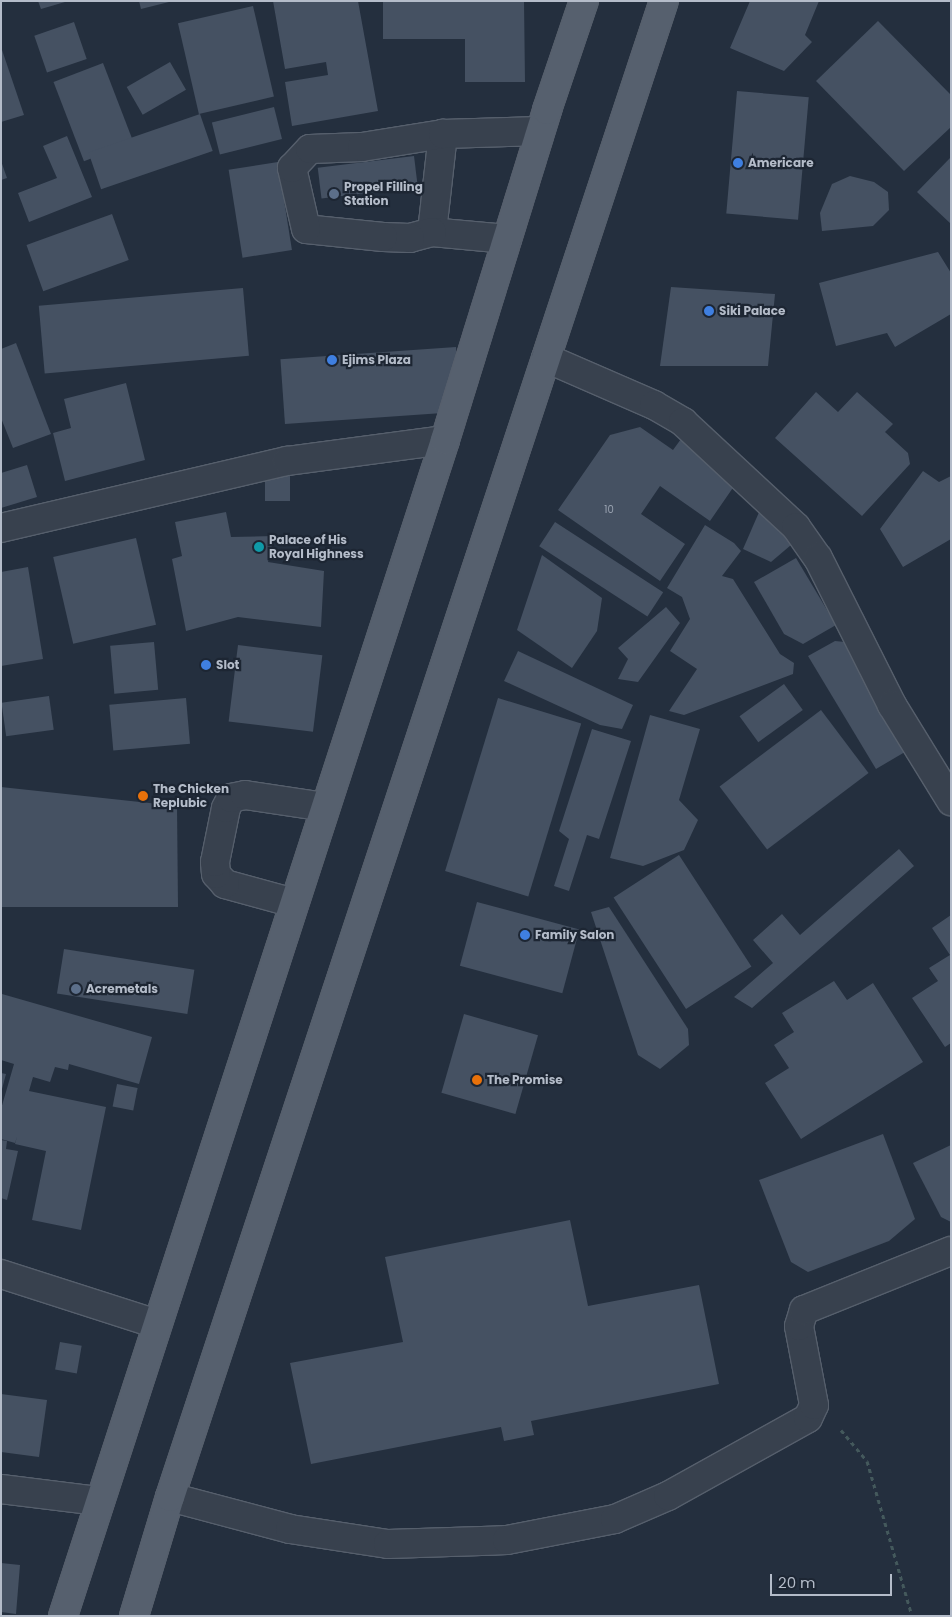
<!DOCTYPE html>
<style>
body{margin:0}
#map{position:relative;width:952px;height:1617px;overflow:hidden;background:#242f3e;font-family:Poppins,sans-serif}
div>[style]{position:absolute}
.building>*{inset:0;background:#455162;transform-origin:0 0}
.path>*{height:3px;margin-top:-1.5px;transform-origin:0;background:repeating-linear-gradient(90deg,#44595c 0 4px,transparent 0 8px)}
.roads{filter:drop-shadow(1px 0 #565f6c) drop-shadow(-1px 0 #565f6c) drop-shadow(0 1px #565f6c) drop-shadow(0 -1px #565f6c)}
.minor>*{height:28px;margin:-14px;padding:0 14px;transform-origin:14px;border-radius:14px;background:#38414e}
.major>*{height:28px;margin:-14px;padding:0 14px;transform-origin:14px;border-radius:14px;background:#56606e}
.dots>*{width:14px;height:14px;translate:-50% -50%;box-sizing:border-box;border:2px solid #1d2633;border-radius:50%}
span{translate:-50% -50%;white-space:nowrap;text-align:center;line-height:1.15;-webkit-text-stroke:4.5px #1d2633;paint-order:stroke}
.number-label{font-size:10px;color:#98a1af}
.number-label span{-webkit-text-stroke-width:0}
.poi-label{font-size:12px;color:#b4bcc9;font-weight:700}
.left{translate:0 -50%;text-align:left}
.frame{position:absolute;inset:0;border:2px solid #b4bcc9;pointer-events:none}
.scale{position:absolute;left:770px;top:1574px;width:122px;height:22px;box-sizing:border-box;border:2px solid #b4bcc9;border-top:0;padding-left:6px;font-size:15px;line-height:18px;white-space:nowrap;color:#b4bcc9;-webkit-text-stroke:4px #1d2633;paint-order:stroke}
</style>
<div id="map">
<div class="building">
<i style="clip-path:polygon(38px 1px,65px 1px,65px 2px,41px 9px)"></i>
<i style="clip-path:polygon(139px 1px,169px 1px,169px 2px,141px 9px)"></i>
<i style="clip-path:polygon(273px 1px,358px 1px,378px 111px,292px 126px,285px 82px,328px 75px,326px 62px,285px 69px)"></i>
<i style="clip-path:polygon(383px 1px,524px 1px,525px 82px,465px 82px,465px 39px,383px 39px)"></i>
<i style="clip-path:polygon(750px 1px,819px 1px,805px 35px,812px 42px,784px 71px,730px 48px)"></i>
<i style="left:253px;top:6px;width:93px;height:77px;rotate:77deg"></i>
<i style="clip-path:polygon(878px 21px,951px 95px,951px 127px,904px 171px,816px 81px)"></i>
<i style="left:74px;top:22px;width:39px;height:42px;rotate:71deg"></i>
<i style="clip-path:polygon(1px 47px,24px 115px,1px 122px)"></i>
<i style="left:170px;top:62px;width:32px;height:50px;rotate:60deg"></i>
<i style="left:103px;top:63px;width:85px;height:53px;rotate:69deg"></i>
<i style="left:737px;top:91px;width:72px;height:123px;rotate:5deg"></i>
<i style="left:274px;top:107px;width:33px;height:64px;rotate:76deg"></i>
<i style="left:200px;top:114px;width:39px;height:118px;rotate:71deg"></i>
<i style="clip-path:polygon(67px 136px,92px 197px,29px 222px,18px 193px,57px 178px,43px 146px)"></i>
<i style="left:414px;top:156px;width:31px;height:97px;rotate:83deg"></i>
<i style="clip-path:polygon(951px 157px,951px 224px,917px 192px)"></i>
<i style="clip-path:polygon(1px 161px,7px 178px,1px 180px)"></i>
<i style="left:278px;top:162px;width:89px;height:50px;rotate:81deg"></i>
<i style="clip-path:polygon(850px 176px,874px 182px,888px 192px,889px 210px,873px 226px,822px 231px,820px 213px,832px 184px)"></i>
<i style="left:112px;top:214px;width:49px;height:91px;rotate:70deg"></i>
<i style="clip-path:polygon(938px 252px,951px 273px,951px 314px,895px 347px,887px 333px,836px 346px,819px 283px)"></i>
<i style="clip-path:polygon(671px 287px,775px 294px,768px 366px,660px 366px)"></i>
<i style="left:243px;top:288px;width:68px;height:205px;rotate:85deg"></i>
<i style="clip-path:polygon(16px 343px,51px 434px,13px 448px,1px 418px,1px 349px)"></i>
<i style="left:456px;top:347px;width:65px;height:176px;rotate:86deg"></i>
<i style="clip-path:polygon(126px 383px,145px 460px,65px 481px,53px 433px,71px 428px,64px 399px)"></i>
<i style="clip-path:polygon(816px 392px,838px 412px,857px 392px,893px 424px,885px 432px,908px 453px,910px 464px,862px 516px,775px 438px)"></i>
<i style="clip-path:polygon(640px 427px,673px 450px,681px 439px,739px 479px,710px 521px,660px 486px,641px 514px,685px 544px,660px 581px,558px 510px,610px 435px)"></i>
<i style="clip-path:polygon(27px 465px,37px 497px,1px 508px,1px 473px)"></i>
<i style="clip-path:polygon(923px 471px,939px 482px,951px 476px,951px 539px,903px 567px,880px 529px)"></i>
<i style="left:265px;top:475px;width:25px;height:26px"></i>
<i style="clip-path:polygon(760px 510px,796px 516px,791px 545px,771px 562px,743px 549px)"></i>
<i style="clip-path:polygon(226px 512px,231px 537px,274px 536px,268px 562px,324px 571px,321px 627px,238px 617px,186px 631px,172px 559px,182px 556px,175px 522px)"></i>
<i style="left:555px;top:522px;width:129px;height:29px;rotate:33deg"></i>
<i style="clip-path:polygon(705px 525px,734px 543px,741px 551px,722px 576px,733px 579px,780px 654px,794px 663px,793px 674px,684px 715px,669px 711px,697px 669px,670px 651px,690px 619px,682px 597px,667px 588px)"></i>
<i style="left:136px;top:538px;width:89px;height:85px;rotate:77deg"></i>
<i style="clip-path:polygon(542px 555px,602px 598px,597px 631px,572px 668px,517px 630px)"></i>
<i style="clip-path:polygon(796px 558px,836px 625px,803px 644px,784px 634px,754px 582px)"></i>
<i style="clip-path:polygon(28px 567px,43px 659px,1px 666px,1px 572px)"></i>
<i style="clip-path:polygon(666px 607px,680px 623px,638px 682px,618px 679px,628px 659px,618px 648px)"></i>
<i style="clip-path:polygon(835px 641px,845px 642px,910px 749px,876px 769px,808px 656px)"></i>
<i style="left:154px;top:642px;width:48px;height:44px;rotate:85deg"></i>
<i style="left:238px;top:645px;width:85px;height:77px;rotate:7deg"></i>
<i style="clip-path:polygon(518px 651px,633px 705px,622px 729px,600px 725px,504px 681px)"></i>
<i style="left:784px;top:684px;width:32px;height:55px;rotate:54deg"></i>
<i style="left:49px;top:696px;width:34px;height:48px;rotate:82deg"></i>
<i style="left:186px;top:698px;width:46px;height:77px;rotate:85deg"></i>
<i style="left:498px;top:698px;width:87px;height:181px;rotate:17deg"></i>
<i style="left:821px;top:710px;width:79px;height:127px;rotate:53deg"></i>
<i style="clip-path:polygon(650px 715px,700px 729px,679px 800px,698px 820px,684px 850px,643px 866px,610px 858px)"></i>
<i style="clip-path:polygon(592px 729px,631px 741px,599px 839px,587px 835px,569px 891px,554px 886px,569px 839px,559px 831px)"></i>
<i style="clip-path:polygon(1px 787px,177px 806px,178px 907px,1px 907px)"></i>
<i style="clip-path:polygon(899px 849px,914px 866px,752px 1008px,734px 997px,773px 963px,753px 940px,782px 914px,800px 935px)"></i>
<i style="left:679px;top:855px;width:133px;height:78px;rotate:57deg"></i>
<i style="left:477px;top:902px;width:106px;height:66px;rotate:15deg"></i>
<i style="clip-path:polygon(609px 907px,688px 1029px,689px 1045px,660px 1069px,638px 1055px,591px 912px)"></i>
<i style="clip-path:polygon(951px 915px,951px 1043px,945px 1047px,912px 998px,938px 981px,929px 968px,950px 955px,932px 928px)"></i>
<i style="left:64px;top:949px;width:132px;height:45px;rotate:9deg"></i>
<i style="clip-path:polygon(834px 981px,847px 1000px,873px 983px,923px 1062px,801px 1139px,765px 1083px,789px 1068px,774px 1045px,794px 1032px,782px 1013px)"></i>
<i style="clip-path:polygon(2px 994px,152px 1037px,139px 1084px,69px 1064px,68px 1070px,55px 1067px,50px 1082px,33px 1077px,29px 1091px,106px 1107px,81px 1230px,32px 1220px,46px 1151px,15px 1144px,17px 1137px,15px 1143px,1px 1139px,1px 1109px,14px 1064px,1px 1060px)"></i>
<i style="left:464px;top:1014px;width:77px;height:82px;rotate:16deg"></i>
<i style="clip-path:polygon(1px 1073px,6px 1074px,2px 1089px,1px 1089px)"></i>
<i style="left:117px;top:1084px;width:21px;height:23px;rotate:11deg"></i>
<i style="clip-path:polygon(883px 1134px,915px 1219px,889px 1241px,808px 1272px,791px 1262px,759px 1180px)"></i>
<i style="clip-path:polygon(1px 1140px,7px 1141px,6px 1149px,18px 1151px,7px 1200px,1px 1198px)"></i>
<i style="clip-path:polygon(951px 1145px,951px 1222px,941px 1217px,913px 1163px)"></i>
<i style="clip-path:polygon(570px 1220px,588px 1306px,699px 1285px,719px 1384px,531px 1421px,534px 1435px,504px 1441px,501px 1427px,311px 1464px,290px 1363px,403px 1342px,385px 1257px)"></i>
<i style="left:60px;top:1342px;width:22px;height:28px;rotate:10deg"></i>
<i style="clip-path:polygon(1px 1394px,47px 1400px,39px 1457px,1px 1452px)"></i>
<i style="clip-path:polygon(1px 1563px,20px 1565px,16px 1614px,1px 1612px)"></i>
</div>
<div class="path">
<i style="left:841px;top:1430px;width:40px;rotate:50deg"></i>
<i style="left:867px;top:1461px;width:161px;rotate:73.8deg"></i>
</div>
<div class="roads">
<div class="minor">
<i style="left:432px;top:232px;width:99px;rotate:-83.6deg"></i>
<i style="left:507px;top:239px;width:75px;rotate:-174.7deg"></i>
<i style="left:432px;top:232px;width:23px;rotate:165deg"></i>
<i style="left:410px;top:238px;width:27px;rotate:-178deg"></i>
<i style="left:383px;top:237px;width:77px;rotate:-174.1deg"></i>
<i style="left:306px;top:229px;width:63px;rotate:-102.9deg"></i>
<i style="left:292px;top:168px;width:26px;rotate:-47deg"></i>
<i style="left:310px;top:149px;width:52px;rotate:-2.2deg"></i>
<i style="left:362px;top:147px;width:82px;rotate:-9.1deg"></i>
<i style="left:443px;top:134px;width:97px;rotate:-1.8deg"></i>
<i style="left:546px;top:358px;width:118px;rotate:23.5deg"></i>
<i style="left:654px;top:405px;width:34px;rotate:30deg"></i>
<i style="left:683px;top:422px;width:154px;rotate:42.9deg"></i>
<i style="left:796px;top:527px;width:38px;rotate:55deg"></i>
<i style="left:818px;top:558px;width:165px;rotate:63.3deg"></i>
<i style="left:892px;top:705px;width:113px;rotate:58.4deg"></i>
<i style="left:1px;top:528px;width:294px;rotate:-13.2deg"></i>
<i style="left:287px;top:461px;width:159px;rotate:-7.6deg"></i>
<i style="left:294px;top:903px;width:72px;rotate:-164.6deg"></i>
<i style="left:225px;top:884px;width:13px;rotate:-132deg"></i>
<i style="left:216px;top:874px;width:12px;rotate:-95deg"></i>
<i style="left:215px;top:862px;width:55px;rotate:-78.5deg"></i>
<i style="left:226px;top:808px;width:11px;rotate:-63deg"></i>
<i style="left:231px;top:798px;width:14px;rotate:-12deg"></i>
<i style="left:245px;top:795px;width:81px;rotate:8.5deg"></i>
<i style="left:1px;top:1274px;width:164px;rotate:17.8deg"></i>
<i style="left:1px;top:1489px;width:99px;rotate:7deg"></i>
<i style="left:170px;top:1497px;width:124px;rotate:14.9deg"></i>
<i style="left:290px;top:1529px;width:99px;rotate:8.7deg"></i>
<i style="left:388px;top:1544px;width:119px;rotate:-1.9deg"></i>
<i style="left:507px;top:1540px;width:110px;rotate:-11deg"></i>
<i style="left:615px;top:1519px;width:58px;rotate:-23.5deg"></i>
<i style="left:668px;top:1496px;width:160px;rotate:-29.1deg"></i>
<i style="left:808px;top:1418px;width:14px;rotate:-65deg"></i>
<i style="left:814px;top:1405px;width:80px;rotate:-100.8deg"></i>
<i style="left:799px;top:1326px;width:17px;rotate:-73deg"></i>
<i style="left:804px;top:1310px;width:158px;rotate:-21.9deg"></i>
</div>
<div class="major">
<i style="left:63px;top:1616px;width:1236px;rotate:-72deg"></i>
<i style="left:445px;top:440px;width:345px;rotate:-72.8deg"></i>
<i style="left:547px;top:110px;width:115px;rotate:-71.3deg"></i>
<i style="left:134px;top:1616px;width:124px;rotate:-73.2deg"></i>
<i style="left:170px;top:1497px;width:1575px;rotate:-71.73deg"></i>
</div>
</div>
<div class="dots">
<i style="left:738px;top:163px;background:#3f7fe0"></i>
<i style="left:334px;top:194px;background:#5c6f8a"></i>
<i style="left:709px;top:311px;background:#3f7fe0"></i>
<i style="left:332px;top:360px;background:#3f7fe0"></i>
<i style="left:259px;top:547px;background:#0f9aa8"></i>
<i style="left:206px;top:665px;background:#3f7fe0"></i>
<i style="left:143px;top:796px;background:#e8710a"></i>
<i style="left:525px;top:935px;background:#3f7fe0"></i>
<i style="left:76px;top:989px;background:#5c6f8a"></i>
<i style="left:477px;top:1080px;background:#e8710a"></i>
</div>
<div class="number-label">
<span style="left:609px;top:510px">10</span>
</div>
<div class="poi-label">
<span class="left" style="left:748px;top:163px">Americare</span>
<span class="left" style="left:344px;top:194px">Propel Filling<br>Station</span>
<span class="left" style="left:719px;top:311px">Siki Palace</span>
<span class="left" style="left:342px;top:360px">Ejims Plaza</span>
<span class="left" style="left:269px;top:547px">Palace of His<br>Royal Highness</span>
<span class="left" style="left:216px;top:665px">Slot</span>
<span class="left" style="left:153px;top:796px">The Chicken<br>Replubic</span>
<span class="left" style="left:535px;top:935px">Family Salon</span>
<span class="left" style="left:86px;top:989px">Acremetals</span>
<span class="left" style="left:487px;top:1080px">The Promise</span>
</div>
<div class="frame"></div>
<div class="scale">20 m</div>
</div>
